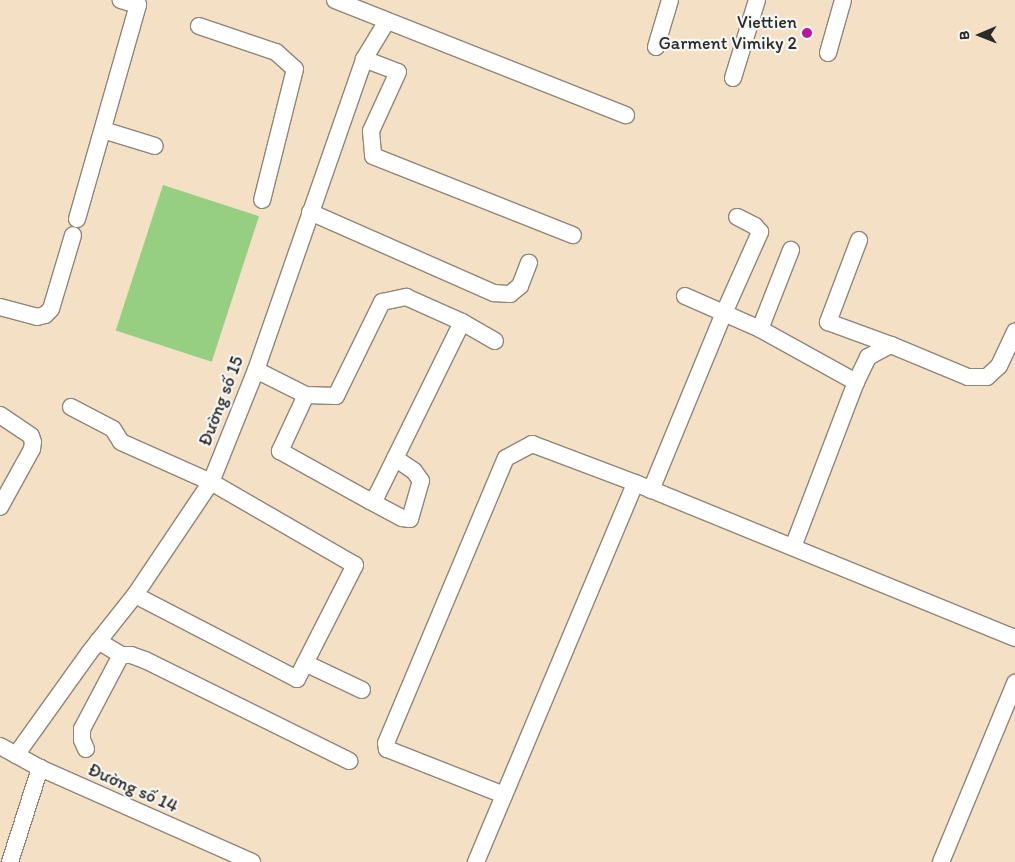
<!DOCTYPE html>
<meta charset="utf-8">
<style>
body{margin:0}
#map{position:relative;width:1015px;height:862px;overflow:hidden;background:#f3e0c5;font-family:Itim,sans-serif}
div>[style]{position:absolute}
.green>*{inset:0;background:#96cf81;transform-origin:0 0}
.roads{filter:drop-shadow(1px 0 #8f8678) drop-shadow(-1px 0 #8f8678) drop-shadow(0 1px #8f8678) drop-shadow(0 -1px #8f8678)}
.minor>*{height:16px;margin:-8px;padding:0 8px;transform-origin:8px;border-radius:8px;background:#fff}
.dots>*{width:14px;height:14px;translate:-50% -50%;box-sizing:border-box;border:2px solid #f6f6f2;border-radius:50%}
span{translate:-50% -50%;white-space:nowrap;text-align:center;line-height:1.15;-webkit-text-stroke:4.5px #f6f6f2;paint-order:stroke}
.poi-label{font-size:18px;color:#2b2b2b}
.right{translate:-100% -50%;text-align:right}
.street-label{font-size:18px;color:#2b2b2b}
.north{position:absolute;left:955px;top:10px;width:50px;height:50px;-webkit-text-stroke:4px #f6f6f2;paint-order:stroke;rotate:269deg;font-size:14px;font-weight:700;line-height:20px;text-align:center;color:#2b2b2b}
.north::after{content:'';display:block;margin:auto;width:18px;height:22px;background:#2b2b2b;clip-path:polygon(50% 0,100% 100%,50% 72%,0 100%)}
</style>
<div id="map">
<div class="green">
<i style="left:163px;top:185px;width:101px;height:153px;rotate:18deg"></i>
</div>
<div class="roads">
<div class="minor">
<i style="left:335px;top:0;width:313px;rotate:21.6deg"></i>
<i style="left:199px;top:26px;width:81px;rotate:18.7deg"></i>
<i style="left:276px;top:52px;width:25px;rotate:42deg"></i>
<i style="left:295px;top:69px;width:135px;rotate:104.1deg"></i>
<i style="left:656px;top:47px;width:49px;rotate:-73.4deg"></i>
<i style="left:828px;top:53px;width:55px;rotate:-74.2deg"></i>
<i style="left:364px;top:59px;width:36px;rotate:21deg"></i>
<i style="left:398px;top:72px;width:65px;rotate:114.6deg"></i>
<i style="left:371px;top:131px;width:25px;rotate:85deg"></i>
<i style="left:373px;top:156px;width:215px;rotate:21.6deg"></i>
<i style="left:733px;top:78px;width:82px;rotate:-72.9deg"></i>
<i style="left:103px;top:130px;width:54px;rotate:17.1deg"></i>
<i style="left:310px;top:212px;width:201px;rotate:23.8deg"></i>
<i style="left:494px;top:293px;width:16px;rotate:4deg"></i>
<i style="left:510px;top:294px;width:13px;rotate:-39deg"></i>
<i style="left:520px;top:286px;width:25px;rotate:-69deg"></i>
<i style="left:77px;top:219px;width:223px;rotate:-74.1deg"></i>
<i style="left:138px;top:5px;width:18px;rotate:-164deg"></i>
<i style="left:859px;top:240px;width:88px;rotate:110.7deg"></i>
<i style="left:828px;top:322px;width:67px;rotate:20.1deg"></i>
<i style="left:685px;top:296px;width:82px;rotate:23.7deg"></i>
<i style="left:760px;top:329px;width:110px;rotate:28.9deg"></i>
<i style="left:856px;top:382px;width:177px;rotate:110.9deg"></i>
<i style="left:0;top:307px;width:38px;rotate:15deg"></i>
<i style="left:37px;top:317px;width:8px;rotate:-14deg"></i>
<i style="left:45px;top:315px;width:8px;rotate:-45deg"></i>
<i style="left:51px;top:309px;width:77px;rotate:-73.4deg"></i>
<i style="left:760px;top:329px;width:85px;rotate:-68.6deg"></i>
<i style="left:256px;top:370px;width:56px;rotate:26.6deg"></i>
<i style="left:306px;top:395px;width:30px;rotate:2deg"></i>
<i style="left:336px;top:396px;width:105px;rotate:-63.9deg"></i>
<i style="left:382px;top:302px;width:25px;rotate:-12deg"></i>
<i style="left:406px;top:297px;width:61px;rotate:24.1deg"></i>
<i style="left:462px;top:322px;width:38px;rotate:30deg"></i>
<i style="left:856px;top:382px;width:28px;rotate:-64deg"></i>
<i style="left:868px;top:357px;width:26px;rotate:-28deg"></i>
<i style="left:891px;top:345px;width:83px;rotate:22.6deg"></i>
<i style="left:968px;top:377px;width:19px"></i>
<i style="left:987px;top:377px;width:16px;rotate:-43deg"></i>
<i style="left:999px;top:366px;width:38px;rotate:-65deg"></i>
<i style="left:306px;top:395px;width:62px;rotate:114.9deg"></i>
<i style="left:280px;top:451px;width:103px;rotate:29.1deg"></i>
<i style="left:370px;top:501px;width:9px;rotate:-41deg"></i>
<i style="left:377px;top:495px;width:193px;rotate:-63.8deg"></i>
<i style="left:71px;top:407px;width:47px;rotate:27.6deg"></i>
<i style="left:113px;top:429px;width:15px;rotate:58deg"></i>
<i style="left:121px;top:442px;width:98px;rotate:24deg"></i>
<i style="left:211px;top:482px;width:166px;rotate:30deg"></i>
<i style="left:355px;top:565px;width:128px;rotate:117deg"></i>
<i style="left:297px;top:679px;width:182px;rotate:-152.6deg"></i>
<i style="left:0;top:415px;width:37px;rotate:34deg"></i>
<i style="left:31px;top:436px;width:6px;rotate:72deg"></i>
<i style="left:33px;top:442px;width:7px;rotate:98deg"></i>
<i style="left:32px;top:449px;width:66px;rotate:118.9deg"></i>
<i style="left:651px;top:490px;width:191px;rotate:-67.6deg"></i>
<i style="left:724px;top:313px;width:89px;rotate:-66deg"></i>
<i style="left:760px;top:232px;width:8px;rotate:-130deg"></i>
<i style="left:755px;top:226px;width:20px;rotate:-153deg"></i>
<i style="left:370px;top:501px;width:36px;rotate:28deg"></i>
<i style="left:402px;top:518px;width:8px;rotate:7deg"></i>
<i style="left:410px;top:519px;width:40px;rotate:-74deg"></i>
<i style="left:421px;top:481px;width:12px;rotate:-125deg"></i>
<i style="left:414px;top:471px;width:23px;rotate:-146deg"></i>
<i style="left:98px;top:641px;width:27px;rotate:31deg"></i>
<i style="left:121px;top:655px;width:10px"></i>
<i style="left:131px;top:655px;width:15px;rotate:20deg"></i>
<i style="left:145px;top:660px;width:228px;rotate:26.3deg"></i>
<i style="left:305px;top:663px;width:63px;rotate:25.3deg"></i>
<i style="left:0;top:746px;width:46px;rotate:28.8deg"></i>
<i style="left:40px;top:768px;width:232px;rotate:23.9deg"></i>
<i style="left:86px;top:749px;width:10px;rotate:-114deg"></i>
<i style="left:82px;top:740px;width:11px;rotate:-90deg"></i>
<i style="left:82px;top:729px;width:84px;rotate:-62.2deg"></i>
<i style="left:16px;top:755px;width:125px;rotate:-54.4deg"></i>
<i style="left:89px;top:653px;width:74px;rotate:-51.6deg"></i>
<i style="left:135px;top:595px;width:136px;rotate:-56.1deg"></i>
<i style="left:211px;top:482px;width:121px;rotate:-68.1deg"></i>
<i style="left:256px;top:370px;width:329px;rotate:-70.8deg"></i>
<i style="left:364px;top:59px;width:44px;rotate:-58.8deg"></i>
<i style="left:504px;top:795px;width:126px;rotate:-158.5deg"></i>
<i style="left:387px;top:749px;width:6px;rotate:-99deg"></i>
<i style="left:386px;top:743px;width:309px;rotate:-67.2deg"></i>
<i style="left:506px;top:458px;width:30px;rotate:-28deg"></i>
<i style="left:532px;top:444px;width:110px;rotate:20.7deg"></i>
<i style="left:635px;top:483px;width:410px;rotate:22.2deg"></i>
<i style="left:10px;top:862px;width:99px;rotate:-72.3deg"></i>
<i style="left:476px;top:862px;width:411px;rotate:-67.2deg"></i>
<i style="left:941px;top:862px;width:194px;rotate:-67.5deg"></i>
</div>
</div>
<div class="dots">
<i style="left:807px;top:33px;background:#b5179e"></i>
</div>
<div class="poi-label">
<span class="right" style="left:797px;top:33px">Viettien<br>Garment Vimiky 2</span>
</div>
<div class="street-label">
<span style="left:221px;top:401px;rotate:-69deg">Đường số 15</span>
<span style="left:133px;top:788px;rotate:24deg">Đường số 14</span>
</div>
<div class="north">B</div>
</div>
